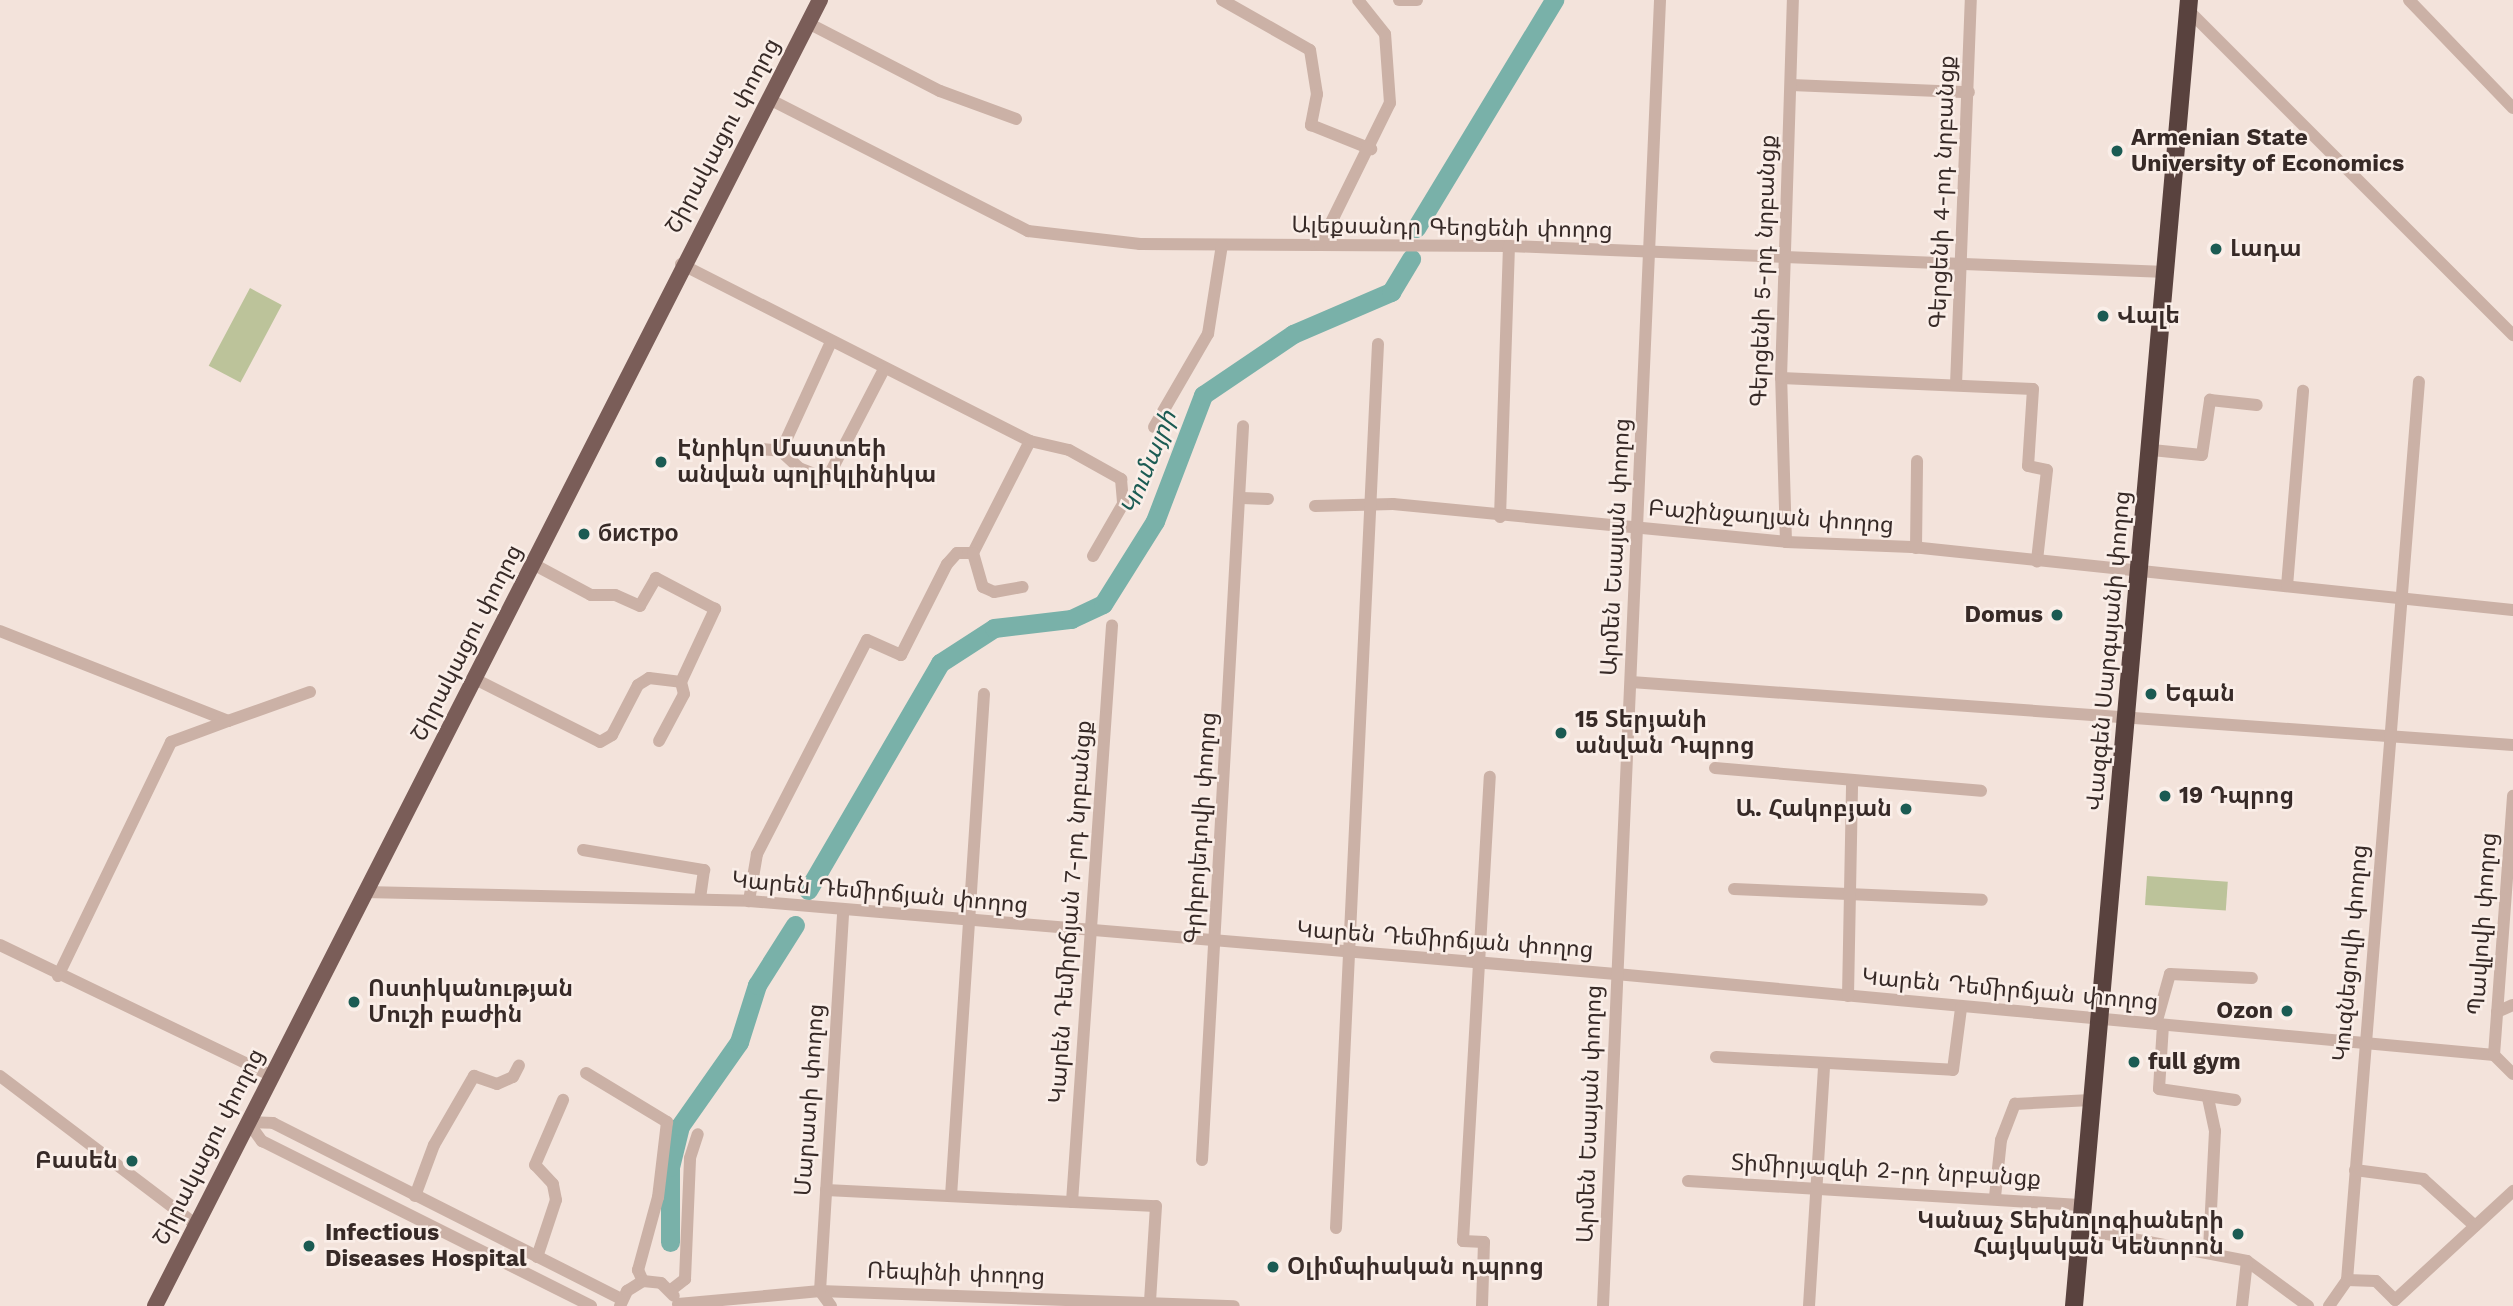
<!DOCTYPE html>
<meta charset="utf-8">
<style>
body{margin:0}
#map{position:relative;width:2513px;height:1306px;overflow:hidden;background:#f3e3db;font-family:"Work Sans","Noto Sans Armenian",sans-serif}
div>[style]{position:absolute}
.green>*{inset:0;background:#bcc39a;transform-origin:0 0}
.river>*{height:19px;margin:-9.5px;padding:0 9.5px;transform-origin:9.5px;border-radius:9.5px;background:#79b1a9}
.minor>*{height:12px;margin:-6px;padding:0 6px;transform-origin:6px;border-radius:6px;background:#cbb1a6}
.major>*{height:16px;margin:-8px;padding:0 8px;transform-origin:8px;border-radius:8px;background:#7a5d58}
.highway>*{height:18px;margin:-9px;padding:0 9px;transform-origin:9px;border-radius:9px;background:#59423e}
.dots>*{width:19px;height:19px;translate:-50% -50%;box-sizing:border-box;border:4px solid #faeee8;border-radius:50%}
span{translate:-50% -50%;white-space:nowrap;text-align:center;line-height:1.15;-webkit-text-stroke:5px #faeee8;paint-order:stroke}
.street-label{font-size:23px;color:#372a27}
.poi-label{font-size:23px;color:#372a27;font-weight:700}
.left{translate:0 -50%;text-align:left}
.right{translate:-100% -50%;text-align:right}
.water-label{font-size:24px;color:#1b5b53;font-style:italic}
</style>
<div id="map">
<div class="green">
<i style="left:250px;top:288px;width:36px;height:88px;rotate:28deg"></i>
<i style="left:2147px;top:876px;width:81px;height:29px;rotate:4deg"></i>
</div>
<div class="river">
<i style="left:1416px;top:228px;width:267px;rotate:-58.8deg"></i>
<i style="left:808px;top:890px;width:263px;rotate:-59.8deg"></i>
<i style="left:940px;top:663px;width:64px;rotate:-32.9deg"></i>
<i style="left:994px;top:628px;width:78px;rotate:-6.7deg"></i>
<i style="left:1071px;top:619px;width:35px;rotate:-25deg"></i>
<i style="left:1103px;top:604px;width:98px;rotate:-57.9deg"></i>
<i style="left:1155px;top:521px;width:135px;rotate:-69.1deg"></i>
<i style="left:1203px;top:395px;width:109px;rotate:-34.1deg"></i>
<i style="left:1293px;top:334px;width:107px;rotate:-23.2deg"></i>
<i style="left:1391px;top:292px;width:39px;rotate:-59deg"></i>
<i style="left:670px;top:1242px;width:75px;rotate:-90deg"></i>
<i style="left:670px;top:1167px;width:42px;rotate:-76.3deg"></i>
<i style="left:680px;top:1126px;width:103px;rotate:-54.9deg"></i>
<i style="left:739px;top:1042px;width:60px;rotate:-72.5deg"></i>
<i style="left:757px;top:985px;width:71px;rotate:-57.7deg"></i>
</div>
<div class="minor">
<i style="left:1222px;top:0;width:101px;rotate:29.6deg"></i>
<i style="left:1310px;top:50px;width:45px;rotate:81deg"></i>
<i style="left:1317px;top:94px;width:32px;rotate:101deg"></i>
<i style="left:1311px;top:125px;width:65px;rotate:21.8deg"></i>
<i style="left:1399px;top:0;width:18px"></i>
<i style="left:2409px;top:0;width:150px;rotate:46.1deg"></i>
<i style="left:2188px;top:10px;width:460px;rotate:45deg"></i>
<i style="left:808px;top:23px;width:148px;rotate:27.3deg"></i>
<i style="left:940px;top:91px;width:81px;rotate:20.2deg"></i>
<i style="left:1791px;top:85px;width:178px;rotate:2.3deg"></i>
<i style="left:769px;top:99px;width:291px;rotate:27deg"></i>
<i style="left:1028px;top:231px;width:113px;rotate:6.6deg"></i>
<i style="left:1140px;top:244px;width:369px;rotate:0.3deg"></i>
<i style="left:1509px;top:246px;width:658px;rotate:2.27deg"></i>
<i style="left:1320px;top:245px;width:158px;rotate:-63.8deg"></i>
<i style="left:1390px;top:103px;width:69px;rotate:-94.1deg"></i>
<i style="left:1385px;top:34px;width:43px;rotate:-128.5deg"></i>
<i style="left:681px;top:264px;width:391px;rotate:26.9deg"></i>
<i style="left:1030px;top:441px;width:126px;rotate:117deg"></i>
<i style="left:973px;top:553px;width:16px;rotate:180deg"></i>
<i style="left:957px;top:553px;width:15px;rotate:132deg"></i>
<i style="left:947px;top:564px;width:102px;rotate:116.8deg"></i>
<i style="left:901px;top:655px;width:37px;rotate:-156deg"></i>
<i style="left:867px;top:640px;width:241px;rotate:117.2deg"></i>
<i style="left:757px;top:854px;width:48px;rotate:99.7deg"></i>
<i style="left:1781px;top:378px;width:252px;rotate:2.5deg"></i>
<i style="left:2033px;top:389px;width:77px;rotate:93.7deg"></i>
<i style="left:2028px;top:466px;width:19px;rotate:12deg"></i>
<i style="left:2047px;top:470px;width:92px;rotate:96.3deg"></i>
<i style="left:1956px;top:385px;width:385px;rotate:-87.8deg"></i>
<i style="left:1154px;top:427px;width:108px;rotate:-59.9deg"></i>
<i style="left:1208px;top:334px;width:90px;rotate:-81.1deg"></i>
<i style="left:1030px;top:441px;width:40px;rotate:13deg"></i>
<i style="left:1069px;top:450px;width:60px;rotate:29.1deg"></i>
<i style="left:1121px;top:479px;width:25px;rotate:85deg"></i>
<i style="left:1123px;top:504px;width:60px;rotate:120deg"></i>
<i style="left:749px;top:448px;width:32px;rotate:5deg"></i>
<i style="left:781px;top:451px;width:25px;rotate:43deg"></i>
<i style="left:799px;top:468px;width:30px;rotate:21deg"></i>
<i style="left:827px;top:479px;width:124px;rotate:-62.6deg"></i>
<i style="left:2152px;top:450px;width:50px;rotate:5.7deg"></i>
<i style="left:2202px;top:455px;width:56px;rotate:-81.7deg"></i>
<i style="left:2210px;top:400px;width:47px;rotate:6.1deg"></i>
<i style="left:781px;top:451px;width:120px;rotate:-65.4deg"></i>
<i style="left:1242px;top:498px;width:26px;rotate:2deg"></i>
<i style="left:1315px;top:506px;width:78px;rotate:-1.5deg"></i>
<i style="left:1393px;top:504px;width:395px;rotate:5.5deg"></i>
<i style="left:1786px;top:542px;width:126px;rotate:2.3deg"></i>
<i style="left:1912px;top:547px;width:604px;rotate:5.98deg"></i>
<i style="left:1500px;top:517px;width:271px;rotate:-88.1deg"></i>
<i style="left:1786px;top:542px;width:164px;rotate:-91.7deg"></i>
<i style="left:1781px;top:378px;width:378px;rotate:-88.2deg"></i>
<i style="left:1916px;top:548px;width:87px;rotate:-89.3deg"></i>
<i style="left:973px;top:553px;width:35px;rotate:74deg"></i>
<i style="left:983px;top:587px;width:12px;rotate:24deg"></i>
<i style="left:994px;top:592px;width:29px;rotate:-10deg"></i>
<i style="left:2287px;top:586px;width:196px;rotate:-85.3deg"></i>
<i style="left:0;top:631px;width:245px;rotate:21.5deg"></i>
<i style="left:228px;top:721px;width:87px;rotate:-19.5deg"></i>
<i style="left:475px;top:679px;width:140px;rotate:26.7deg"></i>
<i style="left:600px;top:742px;width:14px;rotate:-30deg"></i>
<i style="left:612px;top:735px;width:56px;rotate:-62.5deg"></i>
<i style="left:638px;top:685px;width:13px;rotate:-32deg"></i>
<i style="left:649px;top:678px;width:32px;rotate:7deg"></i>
<i style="left:681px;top:682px;width:81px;rotate:-65deg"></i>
<i style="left:715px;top:609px;width:67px;rotate:-152.3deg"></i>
<i style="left:656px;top:578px;width:32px;rotate:120deg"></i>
<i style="left:640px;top:606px;width:27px;rotate:-156deg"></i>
<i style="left:615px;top:595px;width:24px;rotate:180deg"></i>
<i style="left:591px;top:595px;width:66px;rotate:-151.9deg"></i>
<i style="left:1631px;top:682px;width:884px;rotate:4.09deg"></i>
<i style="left:659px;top:741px;width:53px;rotate:-62deg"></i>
<i style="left:684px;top:694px;width:12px;rotate:-104deg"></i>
<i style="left:1715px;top:768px;width:267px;rotate:4.9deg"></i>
<i style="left:583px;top:850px;width:123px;rotate:9.4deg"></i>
<i style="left:704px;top:870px;width:29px;rotate:98deg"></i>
<i style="left:1734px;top:889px;width:248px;rotate:2.5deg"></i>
<i style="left:364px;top:892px;width:385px;rotate:1.3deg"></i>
<i style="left:749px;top:901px;width:870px;rotate:4.81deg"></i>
<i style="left:1616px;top:974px;width:882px;rotate:5.27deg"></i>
<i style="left:2494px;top:1055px;width:27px;rotate:45deg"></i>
<i style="left:0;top:945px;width:300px;rotate:25.7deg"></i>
<i style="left:58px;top:976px;width:260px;rotate:-64.2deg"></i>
<i style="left:171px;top:742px;width:61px;rotate:-20.2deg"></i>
<i style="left:1848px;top:996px;width:215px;rotate:-88.9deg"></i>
<i style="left:2497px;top:1012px;width:17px;rotate:-24deg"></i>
<i style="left:2156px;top:1024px;width:52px;rotate:-74.4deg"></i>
<i style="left:2170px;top:974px;width:82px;rotate:2.8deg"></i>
<i style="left:2163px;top:1025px;width:64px;rotate:93.6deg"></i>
<i style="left:2159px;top:1089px;width:77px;rotate:8.2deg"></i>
<i style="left:2494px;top:1055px;width:260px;rotate:-85.8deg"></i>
<i style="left:1716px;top:1057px;width:237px;rotate:3.1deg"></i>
<i style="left:1953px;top:1070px;width:63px;rotate:-82.6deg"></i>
<i style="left:586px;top:1073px;width:95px;rotate:31.2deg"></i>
<i style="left:667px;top:1122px;width:76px;rotate:96.8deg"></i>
<i style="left:658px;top:1197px;width:76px;rotate:105.3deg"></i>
<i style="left:638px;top:1270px;width:12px;rotate:66deg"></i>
<i style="left:0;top:1076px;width:245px;rotate:37.2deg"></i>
<i style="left:2208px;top:1098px;width:34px;rotate:78deg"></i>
<i style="left:2215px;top:1131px;width:120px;rotate:92.9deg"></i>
<i style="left:248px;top:1122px;width:25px;rotate:2deg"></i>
<i style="left:273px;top:1123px;width:391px;rotate:26.8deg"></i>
<i style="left:248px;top:1122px;width:24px;rotate:54deg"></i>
<i style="left:262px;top:1141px;width:368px;rotate:26.6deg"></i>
<i style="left:1202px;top:1160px;width:735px;rotate:-86.8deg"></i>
<i style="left:2355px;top:1170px;width:69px;rotate:7.5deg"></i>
<i style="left:2423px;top:1179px;width:70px;rotate:42.1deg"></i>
<i style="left:1688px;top:1181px;width:396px;rotate:3.5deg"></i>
<i style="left:826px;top:1190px;width:330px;rotate:2.8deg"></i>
<i style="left:1156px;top:1206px;width:96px;rotate:93.6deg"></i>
<i style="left:415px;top:1196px;width:54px;rotate:-69.6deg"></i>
<i style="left:434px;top:1145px;width:80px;rotate:-59.9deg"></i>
<i style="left:474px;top:1076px;width:24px;rotate:19deg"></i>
<i style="left:497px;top:1084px;width:17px;rotate:-24deg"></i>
<i style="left:513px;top:1077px;width:13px;rotate:-63deg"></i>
<i style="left:951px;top:1196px;width:503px;rotate:-86.24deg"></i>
<i style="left:1995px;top:1197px;width:57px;rotate:-84deg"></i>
<i style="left:2001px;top:1140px;width:39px;rotate:-69deg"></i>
<i style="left:2015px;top:1104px;width:76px;rotate:-3deg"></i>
<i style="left:1072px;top:1202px;width:578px;rotate:-86.03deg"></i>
<i style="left:1336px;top:1228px;width:885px;rotate:-87.28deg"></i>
<i style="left:2081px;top:1229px;width:169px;rotate:10.9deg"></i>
<i style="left:2247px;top:1261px;width:76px;rotate:36.4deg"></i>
<i style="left:537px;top:1257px;width:60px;rotate:-71.6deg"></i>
<i style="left:556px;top:1200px;width:16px;rotate:-101deg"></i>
<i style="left:553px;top:1184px;width:26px;rotate:-133deg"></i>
<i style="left:535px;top:1165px;width:71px;rotate:-66.7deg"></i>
<i style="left:2347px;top:1280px;width:29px;rotate:2deg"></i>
<i style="left:2376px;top:1281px;width:27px;rotate:45deg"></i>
<i style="left:2395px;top:1300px;width:161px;rotate:-42.7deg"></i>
<i style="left:671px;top:1290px;width:18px;rotate:-38deg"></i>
<i style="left:685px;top:1279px;width:121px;rotate:-87.6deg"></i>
<i style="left:690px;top:1158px;width:25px;rotate:-72deg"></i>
<i style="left:678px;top:1304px;width:143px;rotate:-5.2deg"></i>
<i style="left:820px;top:1291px;width:414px;rotate:2.1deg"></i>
<i style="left:620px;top:1306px;width:17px;rotate:-65deg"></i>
<i style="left:627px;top:1291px;width:19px;rotate:-32deg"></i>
<i style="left:643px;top:1281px;width:18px;rotate:6deg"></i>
<i style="left:661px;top:1283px;width:18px;rotate:45deg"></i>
<i style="left:831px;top:1306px;width:19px;rotate:-126deg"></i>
<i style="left:820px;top:1291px;width:381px;rotate:-86.5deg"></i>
<i style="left:1482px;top:1306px;width:64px;rotate:-88.2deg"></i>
<i style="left:1484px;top:1242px;width:21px;rotate:-177deg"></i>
<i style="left:1463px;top:1241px;width:465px;rotate:-86.7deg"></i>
<i style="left:1603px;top:1306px;width:1307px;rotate:-87.5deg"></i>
<i style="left:1809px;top:1306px;width:239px;rotate:-86.4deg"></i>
<i style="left:2242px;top:1306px;width:45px;rotate:-83.7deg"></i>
<i style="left:2329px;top:1306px;width:32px;rotate:-55deg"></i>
<i style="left:2347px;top:1280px;width:901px;rotate:-85.42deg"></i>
</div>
<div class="major">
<i style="left:155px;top:1306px;width:1466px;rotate:-63.02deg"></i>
</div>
<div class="highway">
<i style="left:2074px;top:1306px;width:1311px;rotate:-84.97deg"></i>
</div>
<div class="dots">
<i style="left:2117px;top:151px;background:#1b5b53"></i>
<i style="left:2216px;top:249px;background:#1b5b53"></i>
<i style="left:2103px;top:316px;background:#1b5b53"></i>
<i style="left:661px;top:462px;background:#1b5b53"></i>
<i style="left:584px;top:534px;background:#1b5b53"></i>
<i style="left:2057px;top:615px;background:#1b5b53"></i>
<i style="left:2151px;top:694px;background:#1b5b53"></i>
<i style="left:1561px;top:733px;background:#1b5b53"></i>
<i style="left:2165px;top:796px;background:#1b5b53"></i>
<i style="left:1906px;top:809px;background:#1b5b53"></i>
<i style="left:354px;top:1002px;background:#1b5b53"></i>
<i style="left:2287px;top:1011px;background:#1b5b53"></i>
<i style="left:2134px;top:1062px;background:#1b5b53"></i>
<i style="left:132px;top:1161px;background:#1b5b53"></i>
<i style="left:2238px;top:1234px;background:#1b5b53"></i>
<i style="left:309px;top:1246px;background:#1b5b53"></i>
<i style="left:1273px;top:1267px;background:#1b5b53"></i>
</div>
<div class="street-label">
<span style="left:723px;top:136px;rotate:-62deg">Շիրակացու փողոց</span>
<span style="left:1943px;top:192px;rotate:-88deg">Գերցենի 4-րդ նրբանցք</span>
<span style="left:1452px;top:228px;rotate:1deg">Ալեքսանդր Գերցենի փողոց</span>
<span style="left:1764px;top:271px;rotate:-88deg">Գերցենի 5-րդ նրբանցք</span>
<span style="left:1771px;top:517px;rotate:4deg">Բաշինջաղյան փողոց</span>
<span style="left:1616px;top:547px;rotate:-87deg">Արմեն Եսայան փողոց</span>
<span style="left:467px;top:643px;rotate:-63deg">Շիրակացու փողոց</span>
<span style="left:2109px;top:651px;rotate:-85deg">Վազգեն Սարգսյանի փողոց</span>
<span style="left:1201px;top:828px;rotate:-86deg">Գրիբոյեդովի փողոց</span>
<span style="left:880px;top:893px;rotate:5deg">Կարեն Դեմիրճյան փողոց</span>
<span style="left:1071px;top:912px;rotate:-86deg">Կարեն Դեմիրճյան 7-րդ նրբանցք</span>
<span style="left:2483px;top:924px;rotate:-86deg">Պավլովի փողոց</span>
<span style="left:1445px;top:940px;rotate:4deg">Կարեն Դեմիրճյան փողոց</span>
<span style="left:2351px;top:953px;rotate:-85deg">Կուզնեցովի փողոց</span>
<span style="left:2010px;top:990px;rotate:5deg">Կարեն Դեմիրճյան փողոց</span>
<span style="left:810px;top:1100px;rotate:-86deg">Մարատի փողոց</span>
<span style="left:1590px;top:1114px;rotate:-88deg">Արմեն Եսայան փողոց</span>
<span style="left:209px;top:1147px;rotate:-63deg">Շիրակացու փողոց</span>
<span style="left:1886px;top:1171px;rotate:3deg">Տիմիրյազևի 2-րդ նրբանցք</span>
<span style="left:956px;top:1274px;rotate:2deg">Ռեպինի փողոց</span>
</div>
<div class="poi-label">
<span class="left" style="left:2131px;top:151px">Armenian State<br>University of Economics</span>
<span class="left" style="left:2230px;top:249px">Լադա</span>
<span class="left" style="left:2117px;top:316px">Վալե</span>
<span class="left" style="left:677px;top:462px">Էնրիկո Մատտեի<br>անվան պոլիկլինիկա</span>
<span class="left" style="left:598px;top:534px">бистро</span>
<span class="right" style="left:2043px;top:615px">Domus</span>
<span class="left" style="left:2165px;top:694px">Եգան</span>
<span class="left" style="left:1575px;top:733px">15 Տերյանի<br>անվան Դպրոց</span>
<span class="left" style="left:2179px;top:796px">19 Դպրոց</span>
<span class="right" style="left:1892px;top:809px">Ա. Հակոբյան</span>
<span class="left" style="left:368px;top:1002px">Ոստիկանության<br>Մուշի բաժին</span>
<span class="right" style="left:2273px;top:1011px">Ozon</span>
<span class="left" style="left:2148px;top:1062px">full gym</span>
<span class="right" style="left:118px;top:1161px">Բասեն</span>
<span class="right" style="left:2224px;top:1234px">Կանաչ Տեխնոլոգիաների<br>Հայկական Կենտրոն</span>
<span class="left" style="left:325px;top:1246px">Infectious<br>Diseases Hospital</span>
<span class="left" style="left:1287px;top:1267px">Օլիմպիական դպրոց</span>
</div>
<div class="water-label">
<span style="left:1149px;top:463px;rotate:-68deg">Կումայրի</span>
</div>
</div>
